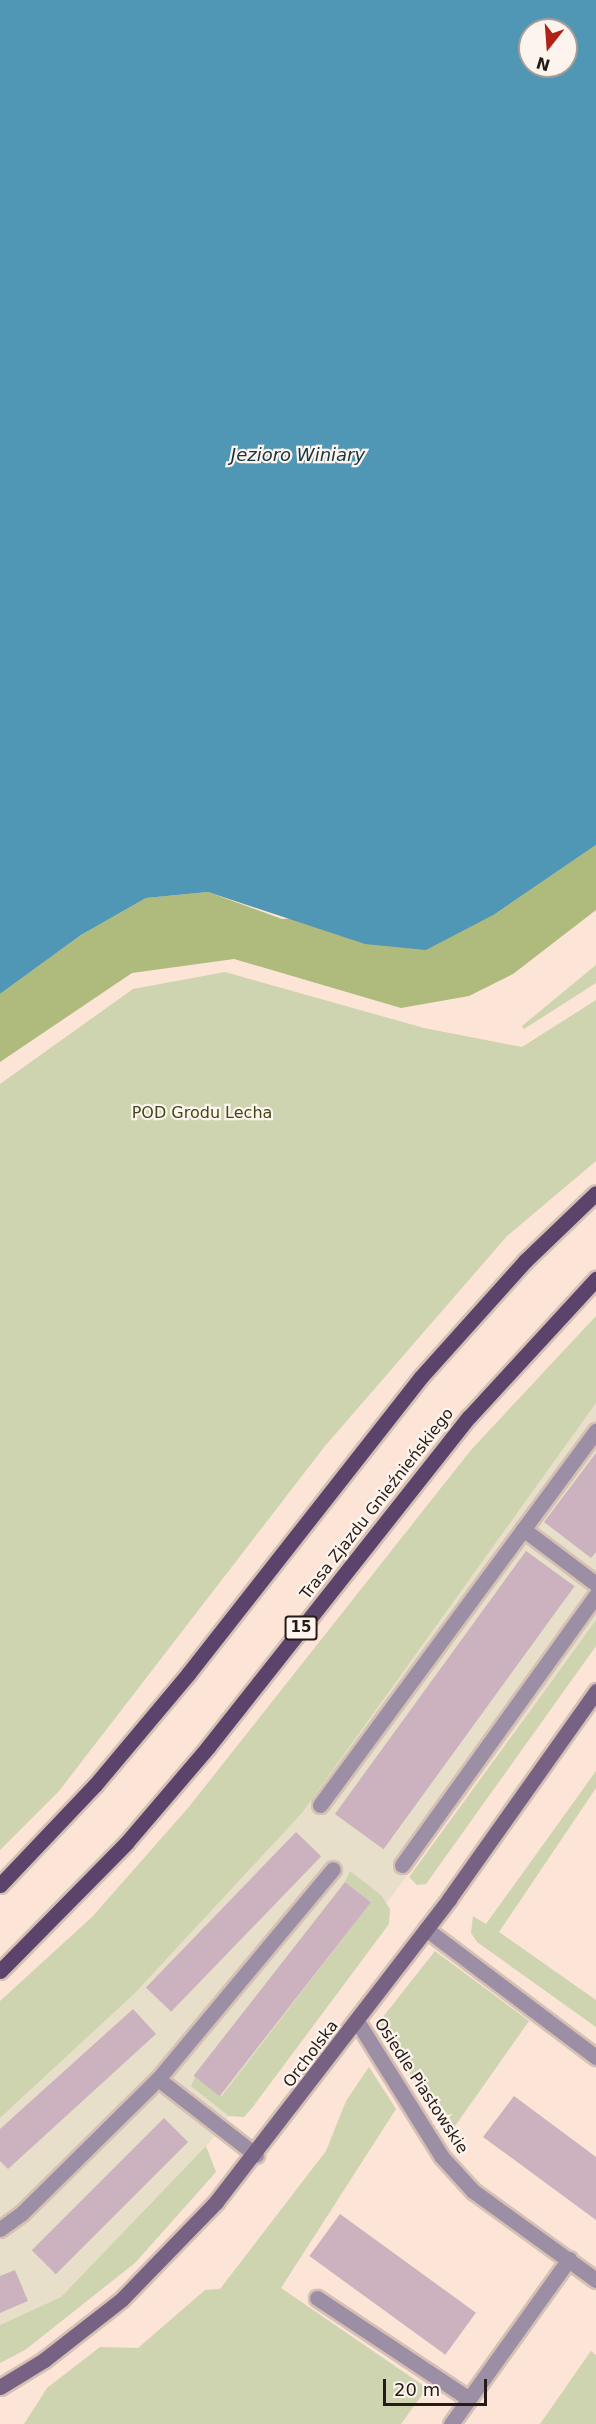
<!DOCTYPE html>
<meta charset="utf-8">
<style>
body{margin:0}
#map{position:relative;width:596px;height:2424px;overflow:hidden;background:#fce4d6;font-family:"DejaVu Sans",sans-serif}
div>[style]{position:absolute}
.industrial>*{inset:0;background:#e7dfc9}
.green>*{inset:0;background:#cdd4af}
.forest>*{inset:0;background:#afbb7c}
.water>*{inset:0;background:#5096b5}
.building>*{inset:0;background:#cbb2be;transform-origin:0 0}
.roads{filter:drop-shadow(2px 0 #d5c0b4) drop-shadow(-2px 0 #d5c0b4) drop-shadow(0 2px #d5c0b4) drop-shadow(0 -2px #d5c0b4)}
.lane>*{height:15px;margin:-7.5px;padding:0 7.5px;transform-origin:7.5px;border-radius:7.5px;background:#9c8ea5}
.street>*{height:15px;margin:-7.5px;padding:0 7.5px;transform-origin:7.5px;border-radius:7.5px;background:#9c8ea5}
.secondary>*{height:15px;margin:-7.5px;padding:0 7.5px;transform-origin:7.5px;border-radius:7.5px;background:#776284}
.primary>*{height:15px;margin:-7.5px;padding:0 7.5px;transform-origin:7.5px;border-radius:7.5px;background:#5c436b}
span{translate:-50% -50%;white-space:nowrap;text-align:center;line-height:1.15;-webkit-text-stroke:4.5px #fef4ee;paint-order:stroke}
.shield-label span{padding:2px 4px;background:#fef4ee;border:2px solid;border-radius:4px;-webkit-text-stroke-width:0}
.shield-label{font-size:15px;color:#251c17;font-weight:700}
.park-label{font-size:16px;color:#3f4617}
.street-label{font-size:16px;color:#251c17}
.water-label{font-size:18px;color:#133542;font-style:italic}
.north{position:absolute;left:518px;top:18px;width:60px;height:60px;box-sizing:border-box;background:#fef4ee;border:2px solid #a79e98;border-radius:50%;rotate:197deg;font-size:16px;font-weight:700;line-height:24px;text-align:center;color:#251c17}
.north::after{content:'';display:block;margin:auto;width:21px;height:27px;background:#b12216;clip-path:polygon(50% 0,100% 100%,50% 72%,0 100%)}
.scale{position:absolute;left:383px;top:2379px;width:104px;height:27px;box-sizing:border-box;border:3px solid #251c17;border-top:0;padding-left:8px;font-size:18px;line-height:21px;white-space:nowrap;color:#251c17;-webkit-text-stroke:4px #fef4ee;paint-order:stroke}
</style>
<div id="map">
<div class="industrial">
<i style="clip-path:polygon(596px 1403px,596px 1620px,209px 2143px,61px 2297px,0 2325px,0 2118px,135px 1993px,302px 1813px)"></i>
</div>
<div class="green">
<i style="clip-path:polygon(596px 965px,596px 983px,524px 1029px,522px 1026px)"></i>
<i style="clip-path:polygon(225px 972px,424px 1028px,522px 1047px,596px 1000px,596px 1161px,507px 1236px,325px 1446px,59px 1791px,0 1850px,0 1084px,133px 989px)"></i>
<i style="clip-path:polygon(596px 1316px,596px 1403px,302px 1813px,135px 1993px,0 2118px,0 2001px,92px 1917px,188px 1808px,471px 1450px)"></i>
<i style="clip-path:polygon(596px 1620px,596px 1646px,426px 1884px,417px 1885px,409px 1877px)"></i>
<i style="clip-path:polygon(596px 1771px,596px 1788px,499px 1932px,596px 2000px,596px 2027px,477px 1942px,471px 1933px,473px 1916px,486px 1924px)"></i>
<i style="clip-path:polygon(350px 1871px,381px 1895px,390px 1909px,389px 1924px,252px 2108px,244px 2117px,229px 2116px,191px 2086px,195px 2077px,221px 2097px,371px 1902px,345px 1882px)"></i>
<i style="clip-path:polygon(435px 1951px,529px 2021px,448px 2136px,379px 2022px)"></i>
<i style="clip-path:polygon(369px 2067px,396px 2109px,281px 2288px,427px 2388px,401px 2424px,24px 2424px,47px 2388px,100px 2347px,138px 2348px,205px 2290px,220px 2289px,326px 2151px,346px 2101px)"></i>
<i style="clip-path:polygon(206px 2146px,216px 2172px,135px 2263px,25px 2350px,0 2363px,0 2325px,61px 2297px)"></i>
<i style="clip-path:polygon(591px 2351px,596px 2355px,596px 2424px,540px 2424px)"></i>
</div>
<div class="forest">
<i style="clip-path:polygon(596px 845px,596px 910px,513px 974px,469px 996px,401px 1008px,234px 959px,132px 973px,0 1062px,0 994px,81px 935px,146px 898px,208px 892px,282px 919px,495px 914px)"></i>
</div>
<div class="water">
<i style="clip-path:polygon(evenodd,0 0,596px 0,596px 845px,495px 914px,426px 950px,365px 944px,208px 892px,146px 898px,81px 935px,0 994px,0 0,530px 30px,566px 30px,566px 66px,530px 66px,530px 30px)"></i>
</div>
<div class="building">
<i style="clip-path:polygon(596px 1453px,596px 1552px,591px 1558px,544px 1522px)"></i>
<i style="left:526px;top:1551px;width:60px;height:325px;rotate:36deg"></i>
<i style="left:296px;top:1832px;width:35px;height:216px;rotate:44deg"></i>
<i style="left:345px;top:1882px;width:33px;height:246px;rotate:38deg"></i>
<i style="clip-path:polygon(133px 2009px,156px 2034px,8px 2169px,0 2161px,0 2129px)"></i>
<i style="clip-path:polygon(514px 2096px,596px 2157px,596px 2220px,483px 2137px)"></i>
<i style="left:164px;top:2118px;width:34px;height:187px;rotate:45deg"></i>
<i style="left:340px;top:2214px;width:168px;height:52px;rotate:36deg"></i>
<i style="clip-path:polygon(15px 2270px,28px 2301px,0 2313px,0 2276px)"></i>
</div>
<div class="roads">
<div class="lane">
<i style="left:523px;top:1529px;width:91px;rotate:37deg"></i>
<i style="left:320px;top:1805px;width:465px;rotate:-53.6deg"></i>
<i style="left:402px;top:1865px;width:332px;rotate:-54.3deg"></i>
<i style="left:158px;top:2079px;width:124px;rotate:37.8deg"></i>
<i style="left:0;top:2229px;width:26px;rotate:-36deg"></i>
<i style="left:21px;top:2214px;width:192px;rotate:-44.6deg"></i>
<i style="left:158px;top:2079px;width:273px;rotate:-50.2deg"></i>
<i style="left:317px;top:2298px;width:182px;rotate:33.6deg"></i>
</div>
<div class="street">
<i style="left:426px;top:1929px;width:213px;rotate:37deg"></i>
<i style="left:357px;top:2021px;width:160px;rotate:58deg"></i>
<i style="left:442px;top:2157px;width:46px;rotate:47.6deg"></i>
<i style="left:473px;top:2191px;width:152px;rotate:35.9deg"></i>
<i style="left:451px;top:2424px;width:203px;rotate:-54.4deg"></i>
</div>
<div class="secondary">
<i style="left:0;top:2387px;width:52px;rotate:-31.5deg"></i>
<i style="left:44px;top:2360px;width:99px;rotate:-38deg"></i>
<i style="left:122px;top:2299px;width:135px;rotate:-45.9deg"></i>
<i style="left:216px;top:2202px;width:382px;rotate:-52.4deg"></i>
<i style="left:449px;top:1899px;width:255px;rotate:-54.7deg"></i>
</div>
<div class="primary">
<i style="left:0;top:1885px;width:138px;rotate:-46.5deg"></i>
<i style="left:95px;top:1785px;width:145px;rotate:-50deg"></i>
<i style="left:188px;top:1674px;width:377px;rotate:-51.9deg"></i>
<i style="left:421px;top:1377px;width:156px;rotate:-48.1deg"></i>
<i style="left:525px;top:1261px;width:98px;rotate:-43.8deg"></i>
<i style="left:0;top:1971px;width:181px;rotate:-45.4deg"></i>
<i style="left:127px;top:1842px;width:125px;rotate:-49.5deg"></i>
<i style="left:208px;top:1747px;width:421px;rotate:-51.7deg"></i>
<i style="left:469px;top:1417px;width:188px;rotate:-47.4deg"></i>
</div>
</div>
<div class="shield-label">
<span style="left:301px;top:1628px">15</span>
</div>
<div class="park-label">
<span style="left:202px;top:1113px">POD Grodu Lecha</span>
</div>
<div class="street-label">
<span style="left:377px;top:1504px;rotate:-52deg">Trasa Zjazdu Gnieźnieńskiego</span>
<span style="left:311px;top:2054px;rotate:-53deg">Orcholska</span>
<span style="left:421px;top:2086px;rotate:57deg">Osiedle Piastowskie</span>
</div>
<div class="water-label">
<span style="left:298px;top:455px">Jezioro Winiary</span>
</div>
<div class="north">N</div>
<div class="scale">20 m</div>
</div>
